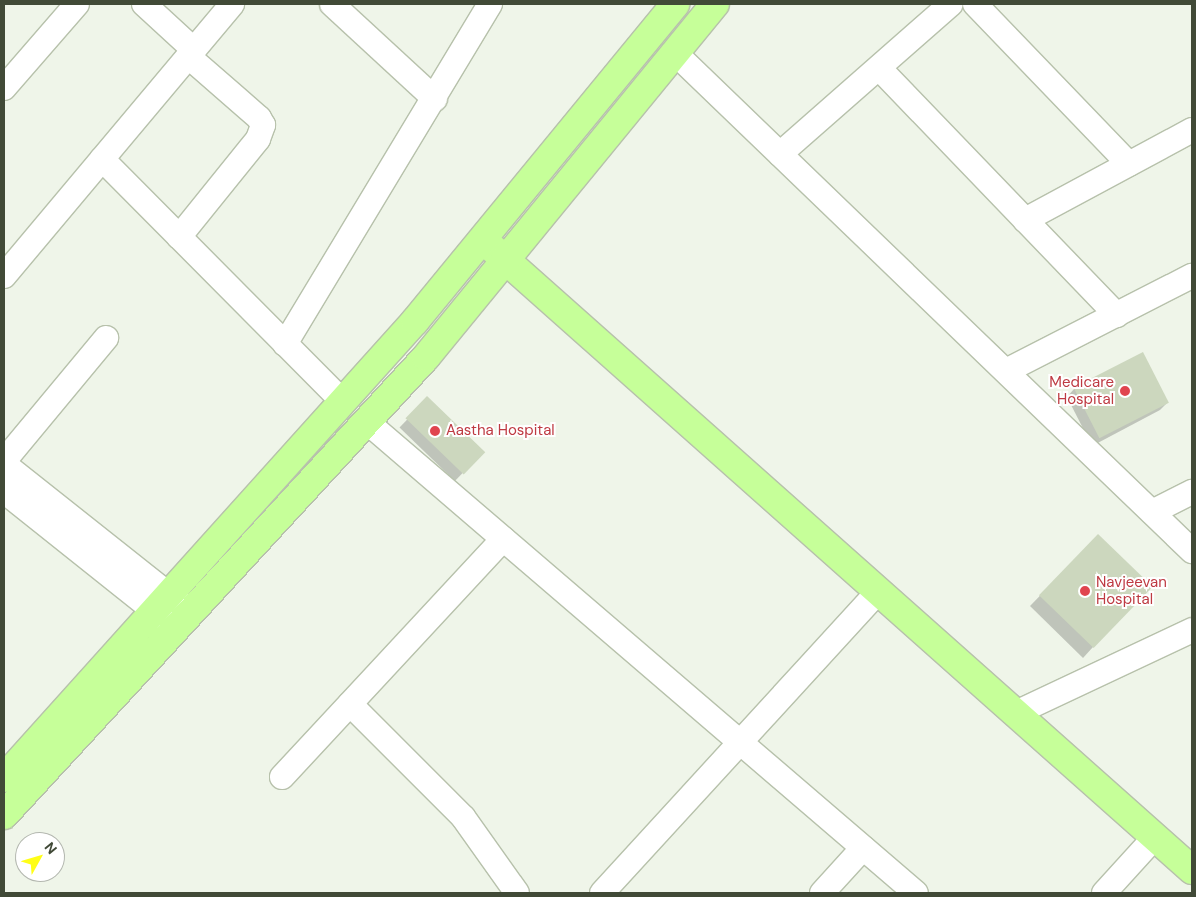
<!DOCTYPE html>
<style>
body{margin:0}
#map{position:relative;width:1196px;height:897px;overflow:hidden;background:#eff5e9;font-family:"DM Sans",sans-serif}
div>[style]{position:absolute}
.shadow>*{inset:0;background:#0003;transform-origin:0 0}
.building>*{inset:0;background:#ccd7be;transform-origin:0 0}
.roads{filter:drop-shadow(1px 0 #b7c1ab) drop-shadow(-1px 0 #b7c1ab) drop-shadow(0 1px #b7c1ab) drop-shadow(0 -1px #b7c1ab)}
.minor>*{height:24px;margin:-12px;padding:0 12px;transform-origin:12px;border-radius:12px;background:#fff}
.major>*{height:28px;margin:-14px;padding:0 14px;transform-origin:14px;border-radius:14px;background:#c6ff99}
.dots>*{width:14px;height:14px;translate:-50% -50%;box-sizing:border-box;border:2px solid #fff;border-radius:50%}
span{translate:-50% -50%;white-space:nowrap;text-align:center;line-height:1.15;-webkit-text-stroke:4px #fff;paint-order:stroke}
.health-label{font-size:15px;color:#be3a42}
.right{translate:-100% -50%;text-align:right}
.left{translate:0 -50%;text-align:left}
.frame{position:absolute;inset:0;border:5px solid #414a37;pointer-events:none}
.north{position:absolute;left:15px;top:832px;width:50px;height:50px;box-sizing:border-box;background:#fff;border:1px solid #b3b7af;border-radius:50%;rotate:51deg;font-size:14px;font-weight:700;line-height:20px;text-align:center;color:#414a37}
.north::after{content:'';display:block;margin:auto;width:18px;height:22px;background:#fffe17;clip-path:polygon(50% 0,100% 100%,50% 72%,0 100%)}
</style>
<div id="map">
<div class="shadow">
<i style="clip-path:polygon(1142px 354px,1167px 403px,1160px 410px,1092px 446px,1067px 397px,1074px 389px)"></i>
<i style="left:428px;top:398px;width:77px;height:41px;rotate:44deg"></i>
<i style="clip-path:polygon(1098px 536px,1093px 647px,1083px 658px,1030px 606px)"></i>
</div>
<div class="building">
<i style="left:1143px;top:352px;width:57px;height:78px;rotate:63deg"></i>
<i style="left:427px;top:396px;width:81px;height:31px;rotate:44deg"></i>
<i style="left:1098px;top:534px;width:76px;height:85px;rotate:44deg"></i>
</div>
<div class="roads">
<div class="minor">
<i style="left:144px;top:4px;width:68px;rotate:42.6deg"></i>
<i style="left:332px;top:4px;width:140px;rotate:42.7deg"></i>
<i style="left:975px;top:4px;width:222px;rotate:46.1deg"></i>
<i style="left:675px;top:53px;width:718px;rotate:43.93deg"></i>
<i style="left:879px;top:68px;width:343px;rotate:46.1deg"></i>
<i style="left:4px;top:88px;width:111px;rotate:-49deg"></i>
<i style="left:780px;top:154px;width:227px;rotate:-41.3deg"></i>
<i style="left:102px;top:159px;width:341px;rotate:45.2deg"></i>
<i style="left:1025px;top:220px;width:190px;rotate:-28.3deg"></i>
<i style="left:179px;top:237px;width:126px;rotate:-51.1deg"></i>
<i style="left:258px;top:139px;width:15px;rotate:-70deg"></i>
<i style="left:263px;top:125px;width:8px;rotate:-120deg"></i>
<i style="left:259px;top:118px;width:94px;rotate:-138.9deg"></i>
<i style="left:4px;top:276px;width:355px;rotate:-50deg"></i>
<i style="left:285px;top:344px;width:397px;rotate:-58.9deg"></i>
<i style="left:1006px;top:371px;width:209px;rotate:-27.1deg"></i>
<i style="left:367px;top:422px;width:723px;rotate:40.63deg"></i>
<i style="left:4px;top:461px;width:160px;rotate:-50.3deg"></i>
<i style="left:4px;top:464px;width:228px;rotate:38.4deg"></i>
<i style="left:4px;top:491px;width:221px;rotate:38.6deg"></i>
<i style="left:1152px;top:512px;width:45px;rotate:-26.6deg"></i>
<i style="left:350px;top:704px;width:160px;rotate:45deg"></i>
<i style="left:463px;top:817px;width:93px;rotate:54.6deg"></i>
<i style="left:1016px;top:713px;width:195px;rotate:-25.2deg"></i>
<i style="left:282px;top:777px;width:325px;rotate:-47.1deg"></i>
<i style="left:602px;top:893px;width:410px;rotate:-47.5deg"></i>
<i style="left:822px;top:893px;width:61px;rotate:-47.7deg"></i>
<i style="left:1104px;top:893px;width:76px;rotate:-47.7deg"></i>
</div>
<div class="major">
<i style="left:491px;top:247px;width:938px;rotate:41.63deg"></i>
<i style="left:4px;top:778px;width:615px;rotate:-48.03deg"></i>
<i style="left:415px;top:321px;width:410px;rotate:-50.6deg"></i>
<i style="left:4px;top:815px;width:623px;rotate:-47.34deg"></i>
<i style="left:426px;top:357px;width:456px;rotate:-50.7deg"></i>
</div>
</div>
<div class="dots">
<i style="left:1125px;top:391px;background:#e0444e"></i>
<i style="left:435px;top:431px;background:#e0444e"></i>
<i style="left:1085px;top:591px;background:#e0444e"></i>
</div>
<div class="health-label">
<span class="right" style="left:1114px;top:391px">Medicare<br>Hospital</span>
<span class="left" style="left:446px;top:431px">Aastha Hospital</span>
<span class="left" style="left:1096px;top:591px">Navjeevan<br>Hospital</span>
</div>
<div class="frame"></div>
<div class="north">N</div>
</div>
